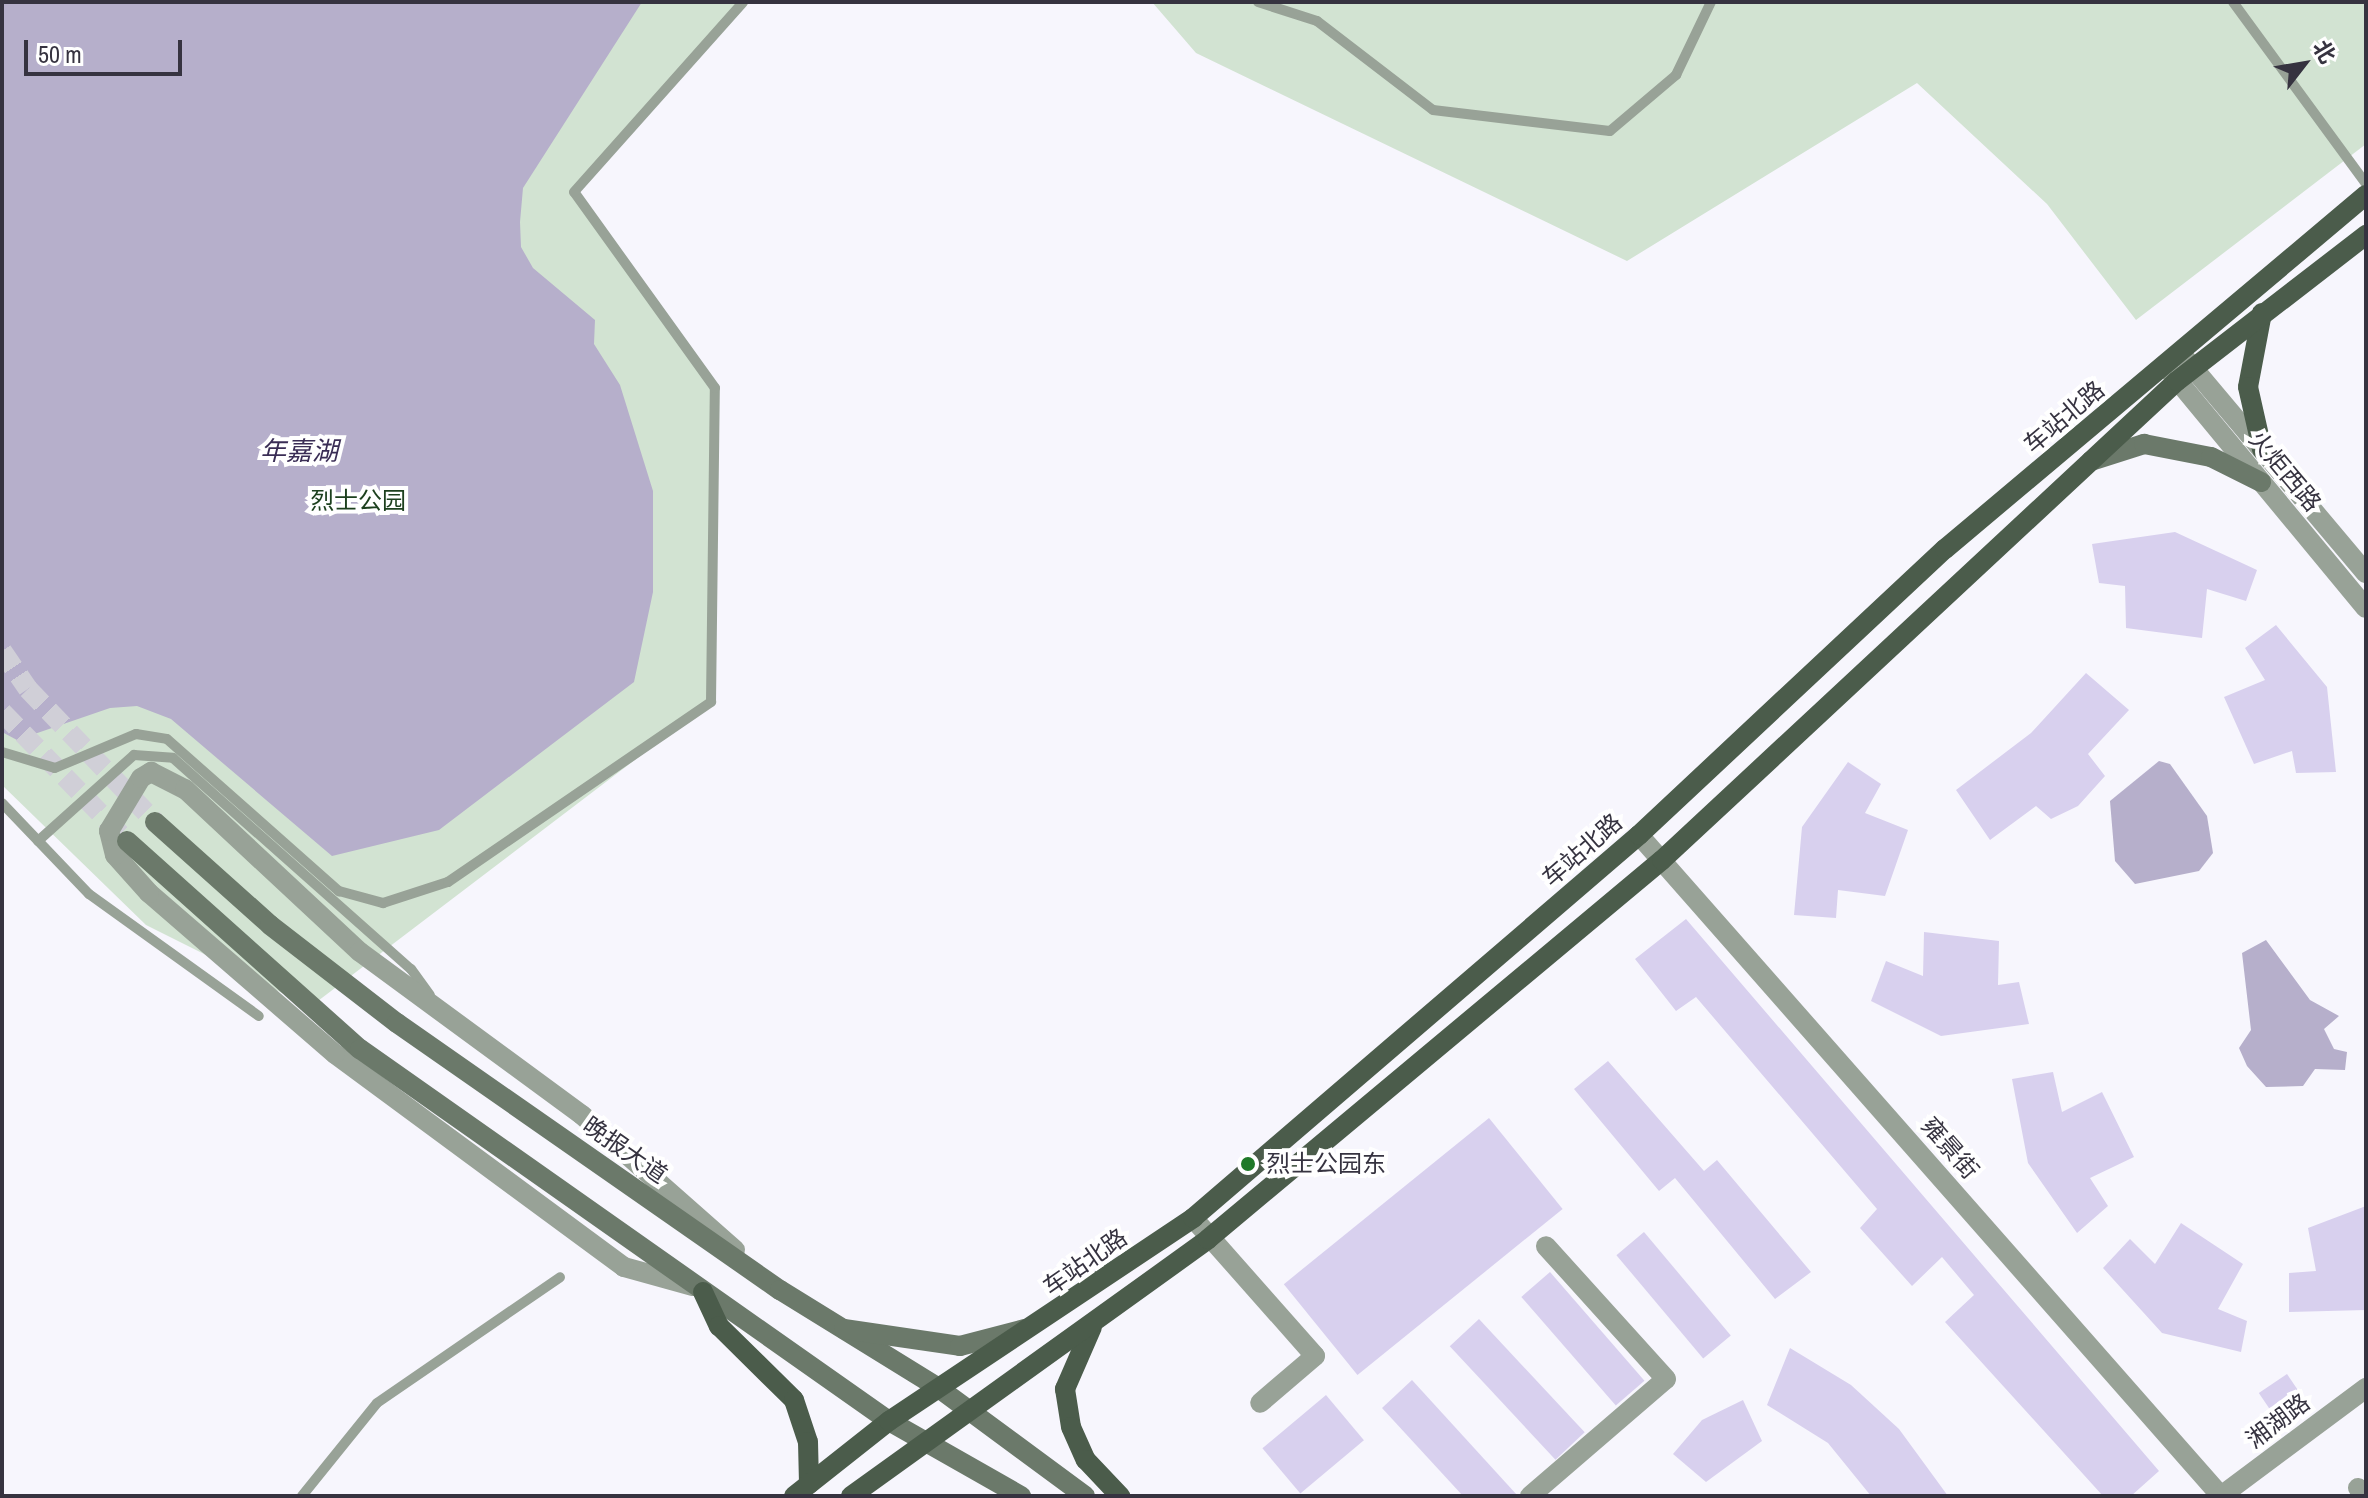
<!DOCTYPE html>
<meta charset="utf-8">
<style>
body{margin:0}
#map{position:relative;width:2368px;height:1498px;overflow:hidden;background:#f7f6fd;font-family:"Archivo Narrow","Noto Sans SC",sans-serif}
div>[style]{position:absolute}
.green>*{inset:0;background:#d2e3d2}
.water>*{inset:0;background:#b6afcb}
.building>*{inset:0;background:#d8d0ee;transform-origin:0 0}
.secondary-tunnel>*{height:20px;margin-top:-10px;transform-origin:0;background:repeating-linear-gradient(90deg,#d0cfd7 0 20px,transparent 0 30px)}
.service>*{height:10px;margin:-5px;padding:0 5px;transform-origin:5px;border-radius:5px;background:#98a297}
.minor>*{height:20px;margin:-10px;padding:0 10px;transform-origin:10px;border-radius:10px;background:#98a297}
.tertiary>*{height:20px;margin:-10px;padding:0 10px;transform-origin:10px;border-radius:10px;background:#98a297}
.secondary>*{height:20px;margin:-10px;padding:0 10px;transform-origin:10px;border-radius:10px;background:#6b796a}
.primary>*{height:20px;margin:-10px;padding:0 10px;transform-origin:10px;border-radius:10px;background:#4b5c4b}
.dots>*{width:22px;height:22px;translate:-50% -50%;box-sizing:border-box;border:4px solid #fff;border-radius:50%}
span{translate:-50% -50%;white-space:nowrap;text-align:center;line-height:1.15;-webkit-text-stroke:8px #fff;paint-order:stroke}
.street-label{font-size:24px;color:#363340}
.park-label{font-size:24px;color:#1d401e}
.poi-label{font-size:24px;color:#363340}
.left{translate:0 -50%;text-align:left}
.water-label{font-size:26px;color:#3a2d55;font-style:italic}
.frame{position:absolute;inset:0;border:4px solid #363340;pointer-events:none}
.north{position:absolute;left:2264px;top:24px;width:80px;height:80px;-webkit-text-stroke:6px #fff;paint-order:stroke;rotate:59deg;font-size:22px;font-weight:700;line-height:32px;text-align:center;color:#363340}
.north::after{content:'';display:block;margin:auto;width:28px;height:36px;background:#363340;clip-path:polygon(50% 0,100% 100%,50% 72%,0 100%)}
.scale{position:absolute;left:24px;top:40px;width:158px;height:36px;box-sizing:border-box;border:4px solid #363340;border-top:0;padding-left:10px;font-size:24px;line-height:28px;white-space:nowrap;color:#363340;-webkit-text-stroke:6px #fff;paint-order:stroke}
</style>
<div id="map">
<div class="green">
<i style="clip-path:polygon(2px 2px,743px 2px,575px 192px,715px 388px,711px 702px,310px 1007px,146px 925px,2px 785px)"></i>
<i style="clip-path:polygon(1152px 2px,2366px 2px,2366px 144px,2136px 320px,2047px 204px,1917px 83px,1627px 261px,1196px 53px)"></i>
</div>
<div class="water">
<i style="clip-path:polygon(2px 2px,642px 2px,523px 188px,520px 222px,521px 247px,533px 268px,595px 320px,594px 344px,620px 385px,653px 491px,653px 592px,634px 682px,439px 830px,332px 856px,171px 719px,137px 706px,110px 708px,17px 740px,2px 732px)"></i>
<i style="clip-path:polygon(2159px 761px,2170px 764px,2207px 816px,2213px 853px,2199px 871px,2135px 884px,2115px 861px,2110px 801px)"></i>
<i style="clip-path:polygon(2266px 940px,2310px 1000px,2339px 1016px,2324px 1029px,2334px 1049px,2347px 1052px,2345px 1070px,2315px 1069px,2303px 1086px,2266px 1087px,2247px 1066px,2239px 1048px,2251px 1030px,2242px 953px)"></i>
</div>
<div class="building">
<i style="clip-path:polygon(2175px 532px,2257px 570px,2246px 601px,2207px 589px,2202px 638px,2126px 628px,2125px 586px,2099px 583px,2092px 544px)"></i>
<i style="clip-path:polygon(2276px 625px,2327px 687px,2336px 772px,2296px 773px,2292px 751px,2254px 764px,2224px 697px,2265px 680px,2245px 648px)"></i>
<i style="clip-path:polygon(2086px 673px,2129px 710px,2088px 754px,2105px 776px,2078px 806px,2051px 819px,2036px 806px,1990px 840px,1956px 790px,2031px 733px)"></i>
<i style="clip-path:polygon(1848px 762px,1881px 784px,1865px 813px,1908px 830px,1885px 896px,1838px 890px,1836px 918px,1794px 915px,1802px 827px)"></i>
<i style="clip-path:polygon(1686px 919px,2159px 1471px,2131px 1496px,2103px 1496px,1945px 1322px,1974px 1295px,1942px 1257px,1912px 1286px,1860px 1228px,1877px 1209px,1696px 997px,1676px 1011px,1635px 959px)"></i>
<i style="clip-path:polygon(1924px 932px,1999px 941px,1998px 985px,2019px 982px,2029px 1024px,1941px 1036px,1871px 1001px,1886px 961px,1923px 976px)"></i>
<i style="clip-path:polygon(1608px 1061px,1704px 1171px,1717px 1160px,1811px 1272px,1775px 1299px,1675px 1178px,1659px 1191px,1574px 1089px)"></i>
<i style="clip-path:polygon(2053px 1072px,2062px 1112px,2102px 1092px,2134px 1157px,2090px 1178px,2108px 1206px,2077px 1233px,2028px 1163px,2012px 1079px)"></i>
<i style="left:1489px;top:1118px;width:117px;height:264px;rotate:51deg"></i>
<i style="clip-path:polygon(2366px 1206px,2366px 1310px,2289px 1312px,2289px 1273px,2316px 1271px,2308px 1228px)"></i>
<i style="clip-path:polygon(2181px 1223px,2243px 1264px,2218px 1309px,2247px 1321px,2241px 1352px,2162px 1333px,2103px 1268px,2130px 1239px,2155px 1264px)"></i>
<i style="left:1644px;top:1232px;width:135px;height:36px;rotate:50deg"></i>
<i style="left:1550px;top:1272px;width:144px;height:38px;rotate:49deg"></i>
<i style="left:1479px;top:1319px;width:155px;height:40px;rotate:47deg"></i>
<i style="clip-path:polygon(1790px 1348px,1851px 1385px,1899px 1429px,1948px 1496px,1871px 1496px,1828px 1443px,1767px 1405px)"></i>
<i style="left:2287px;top:1374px;width:23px;height:34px;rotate:56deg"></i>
<i style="clip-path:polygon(1412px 1380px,1517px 1495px,1517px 1496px,1463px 1496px,1382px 1408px)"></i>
<i style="left:1326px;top:1395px;width:59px;height:83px;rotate:50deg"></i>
<i style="clip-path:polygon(1743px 1400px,1762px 1441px,1706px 1482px,1673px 1454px,1702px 1420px)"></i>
</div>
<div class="secondary-tunnel">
<i style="left:2px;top:651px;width:46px;rotate:55.6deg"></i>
<i style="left:28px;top:689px;width:184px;rotate:46.3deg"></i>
<i style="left:2px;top:712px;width:175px;rotate:45.9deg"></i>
</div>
<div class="service">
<i style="left:1258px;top:2px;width:62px;rotate:17.9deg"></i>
<i style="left:1317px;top:21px;width:146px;rotate:37.5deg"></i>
<i style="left:1433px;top:110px;width:178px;rotate:6.8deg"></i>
<i style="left:1610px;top:131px;width:87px;rotate:-40.3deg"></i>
<i style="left:1676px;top:75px;width:81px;rotate:-64.4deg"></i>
<i style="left:2233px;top:2px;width:225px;rotate:53.8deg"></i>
<i style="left:2px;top:752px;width:55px;rotate:16.8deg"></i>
<i style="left:55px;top:768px;width:88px;rotate:-22.8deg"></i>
<i style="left:136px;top:734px;width:31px;rotate:9deg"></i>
<i style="left:167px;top:739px;width:230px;rotate:41.5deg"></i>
<i style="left:339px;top:891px;width:46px;rotate:15.3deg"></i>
<i style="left:383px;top:903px;width:68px;rotate:-17.9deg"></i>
<i style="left:448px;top:882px;width:319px;rotate:-34.4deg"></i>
<i style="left:711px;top:702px;width:314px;rotate:-89.3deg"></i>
<i style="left:715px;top:388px;width:241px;rotate:-125.7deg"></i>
<i style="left:574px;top:192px;width:254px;rotate:-48.3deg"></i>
<i style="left:2px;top:803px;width:126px;rotate:46.3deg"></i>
<i style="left:89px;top:894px;width:209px;rotate:35.7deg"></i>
<i style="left:38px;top:841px;width:129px;rotate:-41.9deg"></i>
<i style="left:134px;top:755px;width:39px;rotate:4deg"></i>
<i style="left:173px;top:758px;width:318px;rotate:41.6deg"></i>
<i style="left:411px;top:969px;width:32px;rotate:54deg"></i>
<i style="left:302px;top:1496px;width:119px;rotate:-51.1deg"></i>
<i style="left:377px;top:1403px;width:222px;rotate:-34.5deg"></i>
</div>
<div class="minor">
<i style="left:1639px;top:835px;width:881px;rotate:48.64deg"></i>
<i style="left:1193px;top:1218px;width:184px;rotate:48.5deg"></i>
<i style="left:1315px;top:1356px;width:72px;rotate:139.5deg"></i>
<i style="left:693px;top:1286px;width:72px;rotate:-164.6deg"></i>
<i style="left:624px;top:1267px;width:359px;rotate:-143.6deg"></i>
<i style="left:335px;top:1054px;width:246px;rotate:-139.1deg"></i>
<i style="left:149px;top:893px;width:51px;rotate:-131.8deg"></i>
<i style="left:115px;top:855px;width:25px;rotate:-104deg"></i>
<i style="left:109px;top:831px;width:62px;rotate:-58.9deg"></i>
<i style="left:141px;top:778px;width:12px;rotate:-31deg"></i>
<i style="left:151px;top:772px;width:38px;rotate:27deg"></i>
<i style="left:185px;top:789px;width:239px;rotate:43deg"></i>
<i style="left:360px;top:952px;width:275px;rotate:36.3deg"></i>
<i style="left:582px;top:1115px;width:204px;rotate:41.4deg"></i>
<i style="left:2358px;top:1488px;width:11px;rotate:49deg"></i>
<i style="left:1530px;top:1496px;width:179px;rotate:-40.7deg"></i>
<i style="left:1666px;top:1379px;width:179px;rotate:-132.1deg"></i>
</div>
<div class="tertiary">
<i style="left:2183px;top:356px;width:284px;rotate:49.9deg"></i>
<i style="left:2168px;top:369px;width:310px;rotate:50.4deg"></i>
<i style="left:2221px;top:1496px;width:181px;rotate:-36.7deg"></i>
</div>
<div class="secondary">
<i style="left:2091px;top:461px;width:56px;rotate:-17.8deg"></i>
<i style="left:2144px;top:444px;width:68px;rotate:11deg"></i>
<i style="left:2211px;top:457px;width:56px;rotate:26.6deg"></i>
<i style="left:155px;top:822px;width:154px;rotate:41.8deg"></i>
<i style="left:270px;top:925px;width:160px;rotate:37.7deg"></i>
<i style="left:397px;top:1023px;width:467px;rotate:34.9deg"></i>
<i style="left:780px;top:1290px;width:188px;rotate:31.7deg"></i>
<i style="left:940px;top:1389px;width:180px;rotate:36.4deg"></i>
<i style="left:127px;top:841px;width:312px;rotate:41.8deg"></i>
<i style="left:360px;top:1049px;width:647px;rotate:35.12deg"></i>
<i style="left:889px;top:1421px;width:152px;rotate:29.6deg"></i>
<i style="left:844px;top:1329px;width:117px;rotate:8.3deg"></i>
<i style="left:960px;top:1346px;width:67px;rotate:-14.7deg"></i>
</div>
<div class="primary">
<i style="left:2262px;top:313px;width:75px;rotate:100.7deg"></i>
<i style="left:2248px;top:387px;width:64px;rotate:77.3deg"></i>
<i style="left:703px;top:1292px;width:38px;rotate:65deg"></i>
<i style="left:719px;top:1326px;width:105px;rotate:44.6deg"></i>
<i style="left:794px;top:1400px;width:44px;rotate:71.6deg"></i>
<i style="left:808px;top:1442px;width:42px;rotate:88.6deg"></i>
<i style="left:1092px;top:1327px;width:68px;rotate:113.5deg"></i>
<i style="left:1065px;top:1389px;width:38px;rotate:81deg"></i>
<i style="left:1071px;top:1427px;width:36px;rotate:66deg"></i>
<i style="left:1086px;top:1460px;width:50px;rotate:46.6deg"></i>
<i style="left:794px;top:1496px;width:121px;rotate:-38.3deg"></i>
<i style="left:889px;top:1421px;width:366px;rotate:-33.7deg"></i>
<i style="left:1193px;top:1218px;width:588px;rotate:-40.65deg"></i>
<i style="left:1639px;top:835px;width:419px;rotate:-43.1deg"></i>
<i style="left:1945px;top:549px;width:550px;rotate:-40.06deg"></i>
<i style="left:851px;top:1496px;width:440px;rotate:-35.7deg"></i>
<i style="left:1208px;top:1239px;width:591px;rotate:-39.86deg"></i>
<i style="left:1662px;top:860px;width:703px;rotate:-42.93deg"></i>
<i style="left:2177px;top:381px;width:239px;rotate:-37.7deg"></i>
</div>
<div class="dots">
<i style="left:1248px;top:1164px;background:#1f7928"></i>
</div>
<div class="street-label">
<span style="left:2064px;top:417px;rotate:-40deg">车站北路</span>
<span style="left:2285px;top:471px;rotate:50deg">火炬西路</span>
<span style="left:1582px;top:850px;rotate:-41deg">车站北路</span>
<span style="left:1950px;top:1148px;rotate:49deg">雍景街</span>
<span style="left:625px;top:1150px;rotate:35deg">晚报大道</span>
<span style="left:1085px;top:1262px;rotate:-35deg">车站北路</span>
<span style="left:2278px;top:1421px;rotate:-37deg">湘湖路</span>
</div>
<div class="park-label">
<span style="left:358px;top:501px">烈士公园</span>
</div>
<div class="poi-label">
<span class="left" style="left:1266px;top:1164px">烈士公园东</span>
</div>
<div class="water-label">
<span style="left:299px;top:451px">年嘉湖</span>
</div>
<div class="frame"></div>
<div class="north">北</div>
<div class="scale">50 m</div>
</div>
